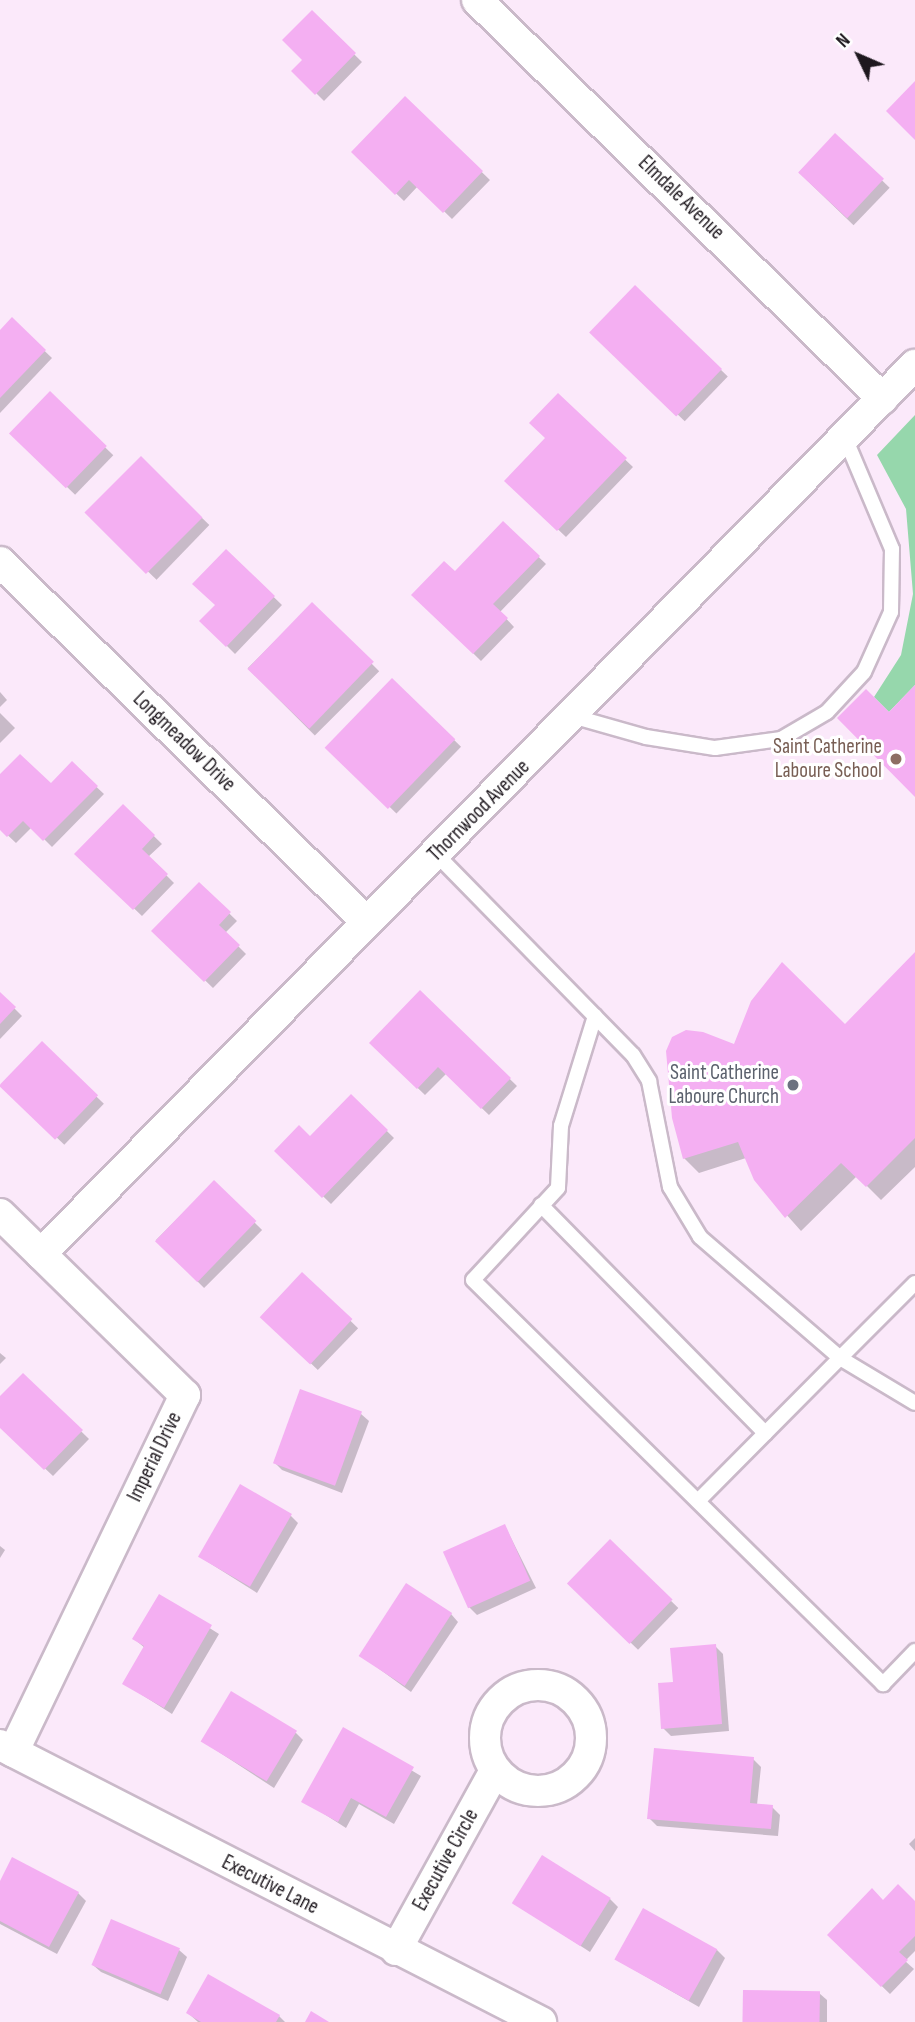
<!DOCTYPE html>
<style>
body{margin:0}
#map{position:relative;width:915px;height:2022px;overflow:hidden;background:#fbe9fa;font-family:"Sofia Sans Condensed",sans-serif}
div>[style]{position:absolute}
.green>*{inset:0;background:#96d7ac}
.shadow>*{inset:0;background:#0003;transform-origin:0 0}
.building>*{inset:0;background:#f4aff2;transform-origin:0 0}
.roads{filter:drop-shadow(2px 0 #cab9c9) drop-shadow(-2px 0 #cab9c9) drop-shadow(0 2px #cab9c9) drop-shadow(0 -2px #cab9c9)}
.service>*{height:14px;margin:-7px;padding:0 7px;transform-origin:7px;border-radius:7px;background:#fff}
.minor>*{height:30px;margin:-15px;padding:0 15px;transform-origin:15px;border-radius:15px;background:#fff}
.minor>.ring{margin:-15px;padding:0;box-sizing:content-box;background:none;border:30px solid #fff;border-radius:50%}
.dots>*{width:19px;height:19px;translate:-50% -50%;box-sizing:border-box;border:4px solid #fff;border-radius:50%}
span{translate:-50% -50%;white-space:nowrap;text-align:center;line-height:1.15;-webkit-text-stroke:6px #fff;paint-order:stroke}
.street-label{font-size:21px;color:#1e181e}
.education-label{font-size:21px;color:#785e54}
.right{translate:-100% -50%;text-align:right}
.worship-label{font-size:21px;color:#5b616d}
.north{position:absolute;left:824px;top:21px;width:70px;height:70px;-webkit-text-stroke:5px #fff;paint-order:stroke;rotate:314deg;font-size:19px;font-weight:700;line-height:28px;text-align:center;color:#1e181e}
.north::after{content:'';display:block;margin:auto;width:24px;height:32px;background:#1e181e;clip-path:polygon(50% 0,100% 100%,50% 72%,0 100%)}
</style>
<div id="map">
<div class="green">
<i style="clip-path:polygon(915px 415px,915px 685px,889px 712px,874px 697px,901px 655px,913px 594px,906px 509px,877px 455px)"></i>
</div>
<div class="shadow">
<i style="clip-path:polygon(312px 13px,362px 62px,324px 101px,294px 71px,305px 60px)"></i>
<i style="clip-path:polygon(405px 98px,490px 180px,452px 219px,418px 186px,404px 201px,353px 152px)"></i>
<i style="left:835px;top:135px;width:76px;height:52px;rotate:44deg"></i>
<i style="left:635px;top:287px;width:129px;height:62px;rotate:44deg"></i>
<i style="clip-path:polygon(12px 320px,52px 358px,0 413px,0 332px)"></i>
<i style="left:50px;top:394px;width:88px;height:55px;rotate:44deg"></i>
<i style="clip-path:polygon(558px 396px,633px 467px,566px 537px,507px 481px,547px 438px)"></i>
<i style="left:141px;top:459px;width:95px;height:76px;rotate:44deg"></i>
<i style="clip-path:polygon(503px 523px,546px 564px,500px 612px,514px 627px,481px 661px,414px 595px,455px 573px)"></i>
<i style="clip-path:polygon(226px 551px,282px 605px,235px 654px,202px 621px,217px 605px)"></i>
<i style="left:312px;top:604px;width:95px;height:91px;rotate:45deg"></i>
<i style="left:392px;top:680px;width:96px;height:93px;rotate:44deg"></i>
<i style="clip-path:polygon(0 692px,7px 700px,0 707px)"></i>
<i style="clip-path:polygon(0 713px,15px 728px,0 743px)"></i>
<i style="clip-path:polygon(72px 764px,104px 794px,52px 847px,32px 827px,16px 843px,0 828px,0 777px,51px 786px)"></i>
<i style="clip-path:polygon(123px 806px,162px 844px,148px 857px,174px 883px,142px 916px,77px 854px)"></i>
<i style="clip-path:polygon(199px 884px,237px 921px,225px 933px,246px 954px,213px 988px,154px 931px)"></i>
<i style="clip-path:polygon(915px 955px,915px 1167px,881px 1200px,857px 1176px,801px 1231px,755px 1179px,746px 1158px,699px 1173px,684px 1158px,735px 1046px,845px 1026px)"></i>
<i style="clip-path:polygon(420px 992px,517px 1086px,489px 1115px,446px 1074px,425px 1095px,371px 1043px)"></i>
<i style="clip-path:polygon(0 994px,22px 1016px,0 1039px)"></i>
<i style="left:42px;top:1044px;width:86px;height:57px;rotate:44deg"></i>
<i style="clip-path:polygon(351px 1096px,394px 1138px,331px 1204px,277px 1151px,310px 1138px)"></i>
<i style="left:214px;top:1182px;width:68px;height:82px;rotate:45deg"></i>
<i style="left:302px;top:1274px;width:78px;height:58px;rotate:44deg"></i>
<i style="clip-path:polygon(0 1353px,6px 1358px,0 1364px)"></i>
<i style="clip-path:polygon(23px 1375px,89px 1439px,53px 1476px,0 1426px,0 1399px)"></i>
<i style="clip-path:polygon(361px 1414px,369px 1421px,342px 1493px,282px 1470px,274px 1462px)"></i>
<i style="clip-path:polygon(290px 1515px,298px 1523px,257px 1593px,200px 1557px)"></i>
<i style="clip-path:polygon(505px 1526px,536px 1588px,477px 1615px,469px 1607px)"></i>
<i style="left:610px;top:1542px;width:95px;height:58px;rotate:44deg"></i>
<i style="clip-path:polygon(0 1546px,5px 1550px,0 1558px)"></i>
<i style="clip-path:polygon(159px 1596px,219px 1634px,172px 1714px,125px 1684px,145px 1648px,134px 1639px)"></i>
<i style="clip-path:polygon(451px 1614px,458px 1622px,411px 1692px,360px 1655px)"></i>
<i style="clip-path:polygon(715px 1646px,723px 1654px,729px 1731px,671px 1736px,663px 1728px,675px 1684px)"></i>
<i style="clip-path:polygon(344px 1730px,421px 1776px,394px 1824px,359px 1804px,346px 1828px,304px 1801px)"></i>
<i style="clip-path:polygon(296px 1733px,303px 1740px,274px 1788px,202px 1741px)"></i>
<i style="clip-path:polygon(753px 1759px,761px 1767px,757px 1805px,772px 1807px,780px 1815px,778px 1836px,657px 1826px,649px 1818px)"></i>
<i style="clip-path:polygon(915px 1838px,915px 1851px,909px 1844px)"></i>
<i style="clip-path:polygon(0 1884px,78px 1893px,86px 1901px,57px 1954px,0 1924px)"></i>
<i style="clip-path:polygon(610px 1899px,618px 1907px,590px 1952px,514px 1903px)"></i>
<i style="clip-path:polygon(883px 1902px,915px 1903px,915px 1951px,905px 1961px,914px 1969px,890px 1994px,829px 1935px)"></i>
<i style="clip-path:polygon(179px 1950px,187px 1957px,168px 2001px,101px 1972px,93px 1965px)"></i>
<i style="clip-path:polygon(717px 1950px,725px 1958px,699px 2007px,617px 1960px)"></i>
<i style="clip-path:polygon(819px 1993px,827px 2000px,827px 2022px,745px 2022px)"></i>
<i style="clip-path:polygon(188px 2013px,279px 2016px,285px 2022px,198px 2022px)"></i>
</div>
<div class="building">
<i style="clip-path:polygon(312px 10px,356px 53px,315px 95px,291px 71px,302px 60px,282px 40px)"></i>
<i style="clip-path:polygon(915px 81px,915px 140px,886px 111px)"></i>
<i style="clip-path:polygon(405px 96px,483px 171px,443px 213px,409px 180px,395px 195px,351px 152px)"></i>
<i style="left:835px;top:133px;width:67px;height:54px;rotate:43deg"></i>
<i style="left:635px;top:285px;width:121px;height:66px;rotate:44deg"></i>
<i style="clip-path:polygon(12px 317px,46px 350px,0 398px,0 330px)"></i>
<i style="left:50px;top:391px;width:79px;height:59px;rotate:44deg"></i>
<i style="clip-path:polygon(558px 393px,627px 458px,557px 531px,504px 481px,545px 438px,529px 423px)"></i>
<i style="left:141px;top:456px;width:87px;height:80px;rotate:45deg"></i>
<i style="clip-path:polygon(503px 521px,540px 556px,493px 604px,508px 618px,473px 654px,411px 595px,444px 561px,455px 571px)"></i>
<i style="clip-path:polygon(226px 549px,275px 596px,226px 647px,199px 621px,215px 605px,192px 584px)"></i>
<i style="left:312px;top:602px;width:86px;height:93px;rotate:44deg"></i>
<i style="left:392px;top:678px;width:88px;height:97px;rotate:44deg"></i>
<i style="clip-path:polygon(915px 685px,915px 797px,837px 718px,866px 689px,889px 712px)"></i>
<i style="clip-path:polygon(20px 754px,51px 783px,72px 761px,98px 786px,43px 841px,23px 821px,7px 837px,0 830px,0 774px)"></i>
<i style="clip-path:polygon(123px 804px,155px 835px,142px 849px,168px 874px,133px 910px,74px 854px)"></i>
<i style="clip-path:polygon(199px 882px,231px 912px,219px 925px,240px 945px,204px 982px,151px 931px)"></i>
<i style="clip-path:polygon(915px 952px,915px 1138px,866px 1187px,841px 1163px,785px 1218px,754px 1180px,738px 1142px,683px 1159px,672px 1118px,666px 1051px,672px 1037px,686px 1030px,703px 1032px,734px 1044px,751px 1001px,782px 962px,845px 1024px)"></i>
<i style="clip-path:polygon(420px 990px,511px 1078px,481px 1109px,438px 1067px,417px 1089px,369px 1043px)"></i>
<i style="clip-path:polygon(0 992px,16px 1007px,0 1024px)"></i>
<i style="left:42px;top:1041px;width:78px;height:62px;rotate:44deg"></i>
<i style="clip-path:polygon(351px 1094px,388px 1130px,322px 1198px,274px 1151px,299px 1125px,310px 1136px)"></i>
<i style="left:214px;top:1180px;width:59px;height:85px;rotate:44deg"></i>
<i style="left:302px;top:1272px;width:69px;height:62px;rotate:43deg"></i>
<i style="clip-path:polygon(23px 1373px,83px 1430px,44px 1470px,0 1428px,0 1396px)"></i>
<i style="left:300px;top:1389px;width:66px;height:79px;rotate:20deg"></i>
<i style="left:240px;top:1484px;width:60px;height:84px;rotate:30deg"></i>
<i style="left:505px;top:1524px;width:62px;height:68px;rotate:66deg"></i>
<i style="left:610px;top:1539px;width:87px;height:62px;rotate:44deg"></i>
<i style="left:406px;top:1583px;width:55px;height:87px;rotate:33deg"></i>
<i style="clip-path:polygon(159px 1594px,212px 1625px,164px 1708px,122px 1684px,144px 1646px,132px 1639px)"></i>
<i style="clip-path:polygon(716px 1644px,722px 1724px,661px 1729px,658px 1683px,673px 1682px,670px 1648px)"></i>
<i style="left:231px;top:1691px;width:77px;height:59px;rotate:31deg"></i>
<i style="clip-path:polygon(343px 1727px,414px 1767px,386px 1817px,351px 1798px,338px 1822px,301px 1802px)"></i>
<i style="clip-path:polygon(654px 1748px,754px 1757px,750px 1803px,773px 1805px,771px 1829px,647px 1819px)"></i>
<i style="left:542px;top:1855px;width:81px;height:57px;rotate:32deg"></i>
<i style="clip-path:polygon(12px 1857px,79px 1892px,49px 1947px,0 1921px,0 1881px)"></i>
<i style="clip-path:polygon(898px 1884px,915px 1901px,915px 1936px,899px 1952px,908px 1960px,881px 1987px,827px 1935px,872px 1888px,883px 1900px)"></i>
<i style="left:643px;top:1908px;width:85px;height:59px;rotate:29deg"></i>
<i style="left:111px;top:1919px;width:75px;height:50px;rotate:23deg"></i>
<i style="clip-path:polygon(208px 1974px,280px 2015px,276px 2022px,201px 2022px,186px 2013px)"></i>
<i style="left:743px;top:1990px;width:77px;height:32px;rotate:1deg"></i>
<i style="clip-path:polygon(311px 2011px,329px 2022px,305px 2022px)"></i>
</div>
<div class="roads">
<div class="service">
<i style="left:572px;top:716px;width:77px;rotate:15.8deg"></i>
<i style="left:646px;top:737px;width:70px;rotate:9.1deg"></i>
<i style="left:715px;top:748px;width:67px;rotate:-7.8deg"></i>
<i style="left:781px;top:739px;width:53px;rotate:-30.4deg"></i>
<i style="left:827px;top:712px;width:54px;rotate:-47.2deg"></i>
<i style="left:864px;top:672px;width:66px;rotate:-65.8deg"></i>
<i style="left:891px;top:612px;width:63px;rotate:-89.1deg"></i>
<i style="left:892px;top:549px;width:121px;rotate:-112.9deg"></i>
<i style="left:436px;top:854px;width:281px;rotate:45.6deg"></i>
<i style="left:633px;top:1055px;width:31px;rotate:58deg"></i>
<i style="left:649px;top:1081px;width:108px;rotate:78.8deg"></i>
<i style="left:670px;top:1187px;width:58px;rotate:59deg"></i>
<i style="left:700px;top:1237px;width:185px;rotate:40.8deg"></i>
<i style="left:840px;top:1358px;width:106px;rotate:-45deg"></i>
<i style="left:595px;top:1016px;width:115px;rotate:107.2deg"></i>
<i style="left:561px;top:1126px;width:62px;rotate:92.8deg"></i>
<i style="left:558px;top:1188px;width:125px;rotate:132.7deg"></i>
<i style="left:473px;top:1280px;width:576px;rotate:44.58deg"></i>
<i style="left:883px;top:1684px;width:46px;rotate:-45.9deg"></i>
<i style="left:541px;top:1205px;width:320px;rotate:45.5deg"></i>
<i style="left:698px;top:1501px;width:202px;rotate:-45.2deg"></i>
<i style="left:840px;top:1358px;width:87px;rotate:31deg"></i>
</div>
<div class="minor">
<i style="left:477px;top:0;width:569px;rotate:44.5deg"></i>
<i style="left:0;top:562px;width:514px;rotate:44.45deg"></i>
<i style="left:0;top:1214px;width:259px;rotate:44.4deg"></i>
<i style="left:185px;top:1395px;width:396px;rotate:115.7deg"></i>
<i style="left:41px;top:1254px;width:1247px;rotate:-45.49deg"></i>
<i class="ring" style="left:485px;top:1685px;width:76px;height:76px"></i>
<i style="left:0;top:1745px;width:608px;rotate:27.11deg"></i>
<i style="left:396px;top:1950px;width:205px;rotate:-61.1deg"></i>
</div>
</div>
<div class="dots">
<i style="left:896px;top:759px;background:#8d6e63"></i>
<i style="left:793px;top:1085px;background:#6b7280"></i>
</div>
<div class="street-label">
<span style="left:681px;top:198px;rotate:44deg">Elmdale Avenue</span>
<span style="left:184px;top:742px;rotate:44deg">Longmeadow Drive</span>
<span style="left:479px;top:811px;rotate:-45deg">Thornwood Avenue</span>
<span style="left:155px;top:1457px;rotate:-64deg">Imperial Drive</span>
<span style="left:446px;top:1860px;rotate:-61deg">Executive Circle</span>
<span style="left:270px;top:1885px;rotate:27deg">Executive Lane</span>
</div>
<div class="education-label">
<span class="right" style="left:882px;top:759px">Saint Catherine<br>Laboure School</span>
</div>
<div class="worship-label">
<span class="right" style="left:779px;top:1085px">Saint Catherine<br>Laboure Church</span>
</div>
<div class="north">N</div>
</div>
